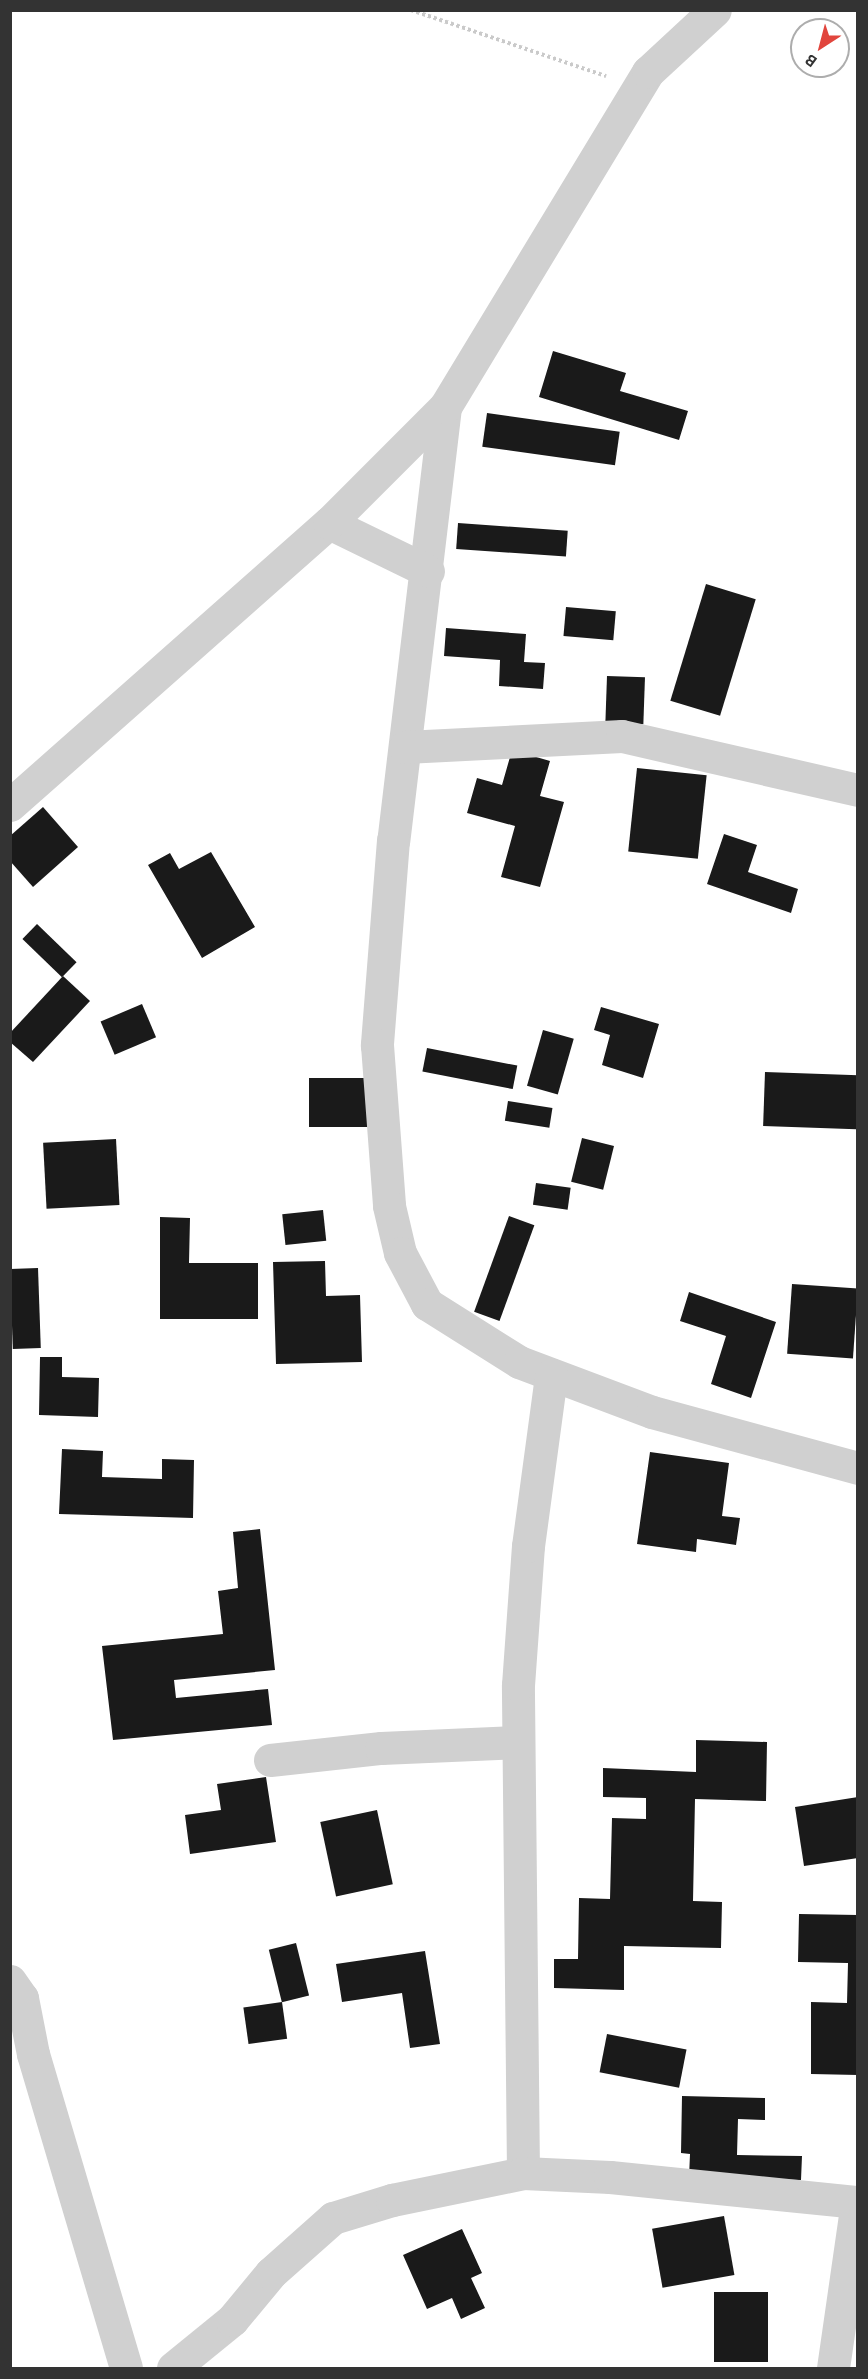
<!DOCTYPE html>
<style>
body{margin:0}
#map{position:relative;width:868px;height:2379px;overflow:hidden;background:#fff;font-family:"Archivo Narrow",sans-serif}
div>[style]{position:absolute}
.building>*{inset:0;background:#1a1a1a;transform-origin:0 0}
.path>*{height:4px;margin-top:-2px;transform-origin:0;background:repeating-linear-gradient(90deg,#cacaca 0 3px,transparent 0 6px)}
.street>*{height:33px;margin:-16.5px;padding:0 16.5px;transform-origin:16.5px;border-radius:16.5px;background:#d0d0d0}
span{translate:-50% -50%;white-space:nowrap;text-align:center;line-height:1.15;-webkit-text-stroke:6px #fff;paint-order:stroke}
.frame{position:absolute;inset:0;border:12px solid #333;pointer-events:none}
.north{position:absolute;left:790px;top:18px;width:60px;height:60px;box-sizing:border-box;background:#fff;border:2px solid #adadad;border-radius:50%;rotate:216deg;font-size:16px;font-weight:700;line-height:24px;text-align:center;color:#333}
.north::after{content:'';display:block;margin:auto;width:21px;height:27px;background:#e1453d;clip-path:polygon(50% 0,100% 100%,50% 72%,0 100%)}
</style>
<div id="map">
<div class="building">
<i style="clip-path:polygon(553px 351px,626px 373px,620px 391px,688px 411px,679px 440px,539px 397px)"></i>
<i style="left:487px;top:413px;width:134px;height:34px;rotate:8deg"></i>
<i style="left:458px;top:523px;width:110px;height:26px;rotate:4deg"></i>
<i style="left:706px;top:584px;width:52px;height:122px;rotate:17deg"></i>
<i style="left:566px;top:607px;width:50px;height:29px;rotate:5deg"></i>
<i style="clip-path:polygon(446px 628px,526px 634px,524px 662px,545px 663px,543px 689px,499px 686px,500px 660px,444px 656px)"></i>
<i style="left:607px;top:676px;width:38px;height:47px;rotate:2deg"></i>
<i style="clip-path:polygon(512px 750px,550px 761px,540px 796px,564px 802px,540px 887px,501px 877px,515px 826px,467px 813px,477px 778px,502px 785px)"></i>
<i style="left:637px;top:768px;width:70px;height:84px;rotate:6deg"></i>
<i style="clip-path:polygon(43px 807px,78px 847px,33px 887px,10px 861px,10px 836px)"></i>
<i style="clip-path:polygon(724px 834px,757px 845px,748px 872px,798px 889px,791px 913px,707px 884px)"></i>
<i style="clip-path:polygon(211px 852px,255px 927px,202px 958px,148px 865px,170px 853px,179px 869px)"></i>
<i style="left:37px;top:924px;width:55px;height:21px;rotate:44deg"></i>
<i style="clip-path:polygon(63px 976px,90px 1001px,33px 1062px,10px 1042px,10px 1033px)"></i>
<i style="left:142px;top:1004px;width:36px;height:45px;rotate:67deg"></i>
<i style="clip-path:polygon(601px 1007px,659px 1024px,643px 1078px,602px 1065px,610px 1035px,594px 1030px)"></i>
<i style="left:543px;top:1030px;width:32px;height:58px;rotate:16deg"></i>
<i style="left:427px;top:1048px;width:92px;height:24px;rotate:11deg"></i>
<i style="left:765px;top:1072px;width:93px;height:54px;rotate:2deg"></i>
<i style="left:309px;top:1078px;width:61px;height:49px"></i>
<i style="left:508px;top:1101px;width:45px;height:20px;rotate:9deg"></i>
<i style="left:582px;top:1138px;width:33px;height:45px;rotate:14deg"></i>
<i style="left:116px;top:1139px;width:66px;height:73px;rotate:87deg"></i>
<i style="left:536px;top:1183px;width:35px;height:22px;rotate:8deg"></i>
<i style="left:323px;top:1210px;width:31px;height:41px;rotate:84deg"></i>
<i style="left:509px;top:1216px;width:27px;height:102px;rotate:20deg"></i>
<i style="clip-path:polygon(160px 1217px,190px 1218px,189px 1263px,258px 1263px,258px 1319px,160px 1319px)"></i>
<i style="clip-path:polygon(325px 1261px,326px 1296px,360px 1295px,362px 1362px,276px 1364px,273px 1262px)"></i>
<i style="left:38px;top:1268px;width:80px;height:28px;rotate:88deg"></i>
<i style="left:792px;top:1284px;width:66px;height:70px;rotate:4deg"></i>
<i style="clip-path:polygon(689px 1292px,776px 1322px,751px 1398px,711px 1384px,726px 1336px,680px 1321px)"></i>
<i style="clip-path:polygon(40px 1357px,62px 1357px,62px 1377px,99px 1378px,98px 1417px,39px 1415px)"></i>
<i style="clip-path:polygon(62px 1449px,103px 1451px,102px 1477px,162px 1479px,162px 1459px,194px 1460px,193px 1518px,59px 1514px)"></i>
<i style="clip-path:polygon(650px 1452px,729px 1463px,722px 1516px,740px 1518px,736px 1545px,697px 1539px,696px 1552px,637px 1544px)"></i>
<i style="clip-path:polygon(260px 1529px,275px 1670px,174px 1680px,176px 1698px,268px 1689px,272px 1725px,113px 1740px,102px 1646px,223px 1634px,218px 1591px,238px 1588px,233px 1532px)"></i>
<i style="clip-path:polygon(696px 1740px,767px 1742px,766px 1801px,695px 1799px,693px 1901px,722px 1902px,721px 1948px,624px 1946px,624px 1990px,554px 1988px,554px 1959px,578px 1959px,579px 1898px,610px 1899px,612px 1818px,646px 1819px,646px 1798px,603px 1797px,603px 1768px,696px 1772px)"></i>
<i style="clip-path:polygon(266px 1777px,276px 1842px,190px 1854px,185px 1815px,221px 1810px,217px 1784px)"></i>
<i style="clip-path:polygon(858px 1797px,858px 1858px,804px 1866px,795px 1807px)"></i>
<i style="left:377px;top:1810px;width:76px;height:58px;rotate:78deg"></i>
<i style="clip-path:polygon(799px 1914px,858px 1915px,858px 2075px,811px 2074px,811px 2002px,847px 2003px,848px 1963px,798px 1962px)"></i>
<i style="left:296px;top:1943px;width:54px;height:28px;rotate:76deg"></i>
<i style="clip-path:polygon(425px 1951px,440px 2044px,410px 2048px,402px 1993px,342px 2002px,336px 1964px)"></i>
<i style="left:282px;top:2002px;width:37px;height:39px;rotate:82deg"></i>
<i style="left:607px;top:2034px;width:81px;height:39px;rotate:11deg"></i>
<i style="clip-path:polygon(682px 2096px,765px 2098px,765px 2120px,738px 2119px,737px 2155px,802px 2156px,801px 2180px,689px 2177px,690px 2154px,681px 2153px)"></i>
<i style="left:724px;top:2216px;width:60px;height:73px;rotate:80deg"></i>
<i style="clip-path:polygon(462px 2229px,482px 2273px,471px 2278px,485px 2308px,461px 2319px,452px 2298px,427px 2309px,403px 2255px)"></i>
<i style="left:714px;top:2292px;width:54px;height:70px"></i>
</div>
<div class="path">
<i style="left:411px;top:10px;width:206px;rotate:18.7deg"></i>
</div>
<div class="street">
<i style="left:445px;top:407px;width:436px;rotate:96.8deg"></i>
<i style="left:393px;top:840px;width:206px;rotate:94.5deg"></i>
<i style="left:377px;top:1045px;width:161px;rotate:85.7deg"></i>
<i style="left:389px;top:1206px;width:48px;rotate:76.8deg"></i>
<i style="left:400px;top:1253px;width:58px;rotate:62.1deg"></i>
<i style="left:427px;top:1304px;width:109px;rotate:32.2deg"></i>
<i style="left:519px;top:1362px;width:142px;rotate:20.6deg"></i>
<i style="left:652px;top:1412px;width:213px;rotate:15.2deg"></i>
<i style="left:329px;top:523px;width:110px;rotate:25.9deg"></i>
<i style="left:405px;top:747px;width:217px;rotate:-2.9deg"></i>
<i style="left:622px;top:736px;width:242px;rotate:12.9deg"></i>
<i style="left:10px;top:805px;width:426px;rotate:-41.5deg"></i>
<i style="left:329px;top:523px;width:164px;rotate:-45deg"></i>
<i style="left:445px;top:407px;width:392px;rotate:-58.8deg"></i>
<i style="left:648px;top:72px;width:91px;rotate:-42.8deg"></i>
<i style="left:270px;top:1760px;width:112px;rotate:-6.2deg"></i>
<i style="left:381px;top:1748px;width:136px;rotate:-2.5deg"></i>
<i style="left:10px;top:1981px;width:21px;rotate:55deg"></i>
<i style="left:22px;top:1998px;width:57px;rotate:78.9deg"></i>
<i style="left:33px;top:2054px;width:327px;rotate:73.5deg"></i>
<i style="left:523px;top:2173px;width:488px;rotate:-90.6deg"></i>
<i style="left:518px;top:1685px;width:139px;rotate:-85.9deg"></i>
<i style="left:528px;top:1546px;width:173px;rotate:-82.3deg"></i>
<i style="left:173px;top:2368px;width:76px;rotate:-39.1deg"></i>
<i style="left:232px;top:2320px;width:61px;rotate:-50.3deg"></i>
<i style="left:271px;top:2273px;width:83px;rotate:-41.6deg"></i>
<i style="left:333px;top:2218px;width:62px;rotate:-17deg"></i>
<i style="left:392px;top:2200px;width:134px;rotate:-11.6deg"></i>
<i style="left:523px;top:2173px;width:87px;rotate:2.6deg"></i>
<i style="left:610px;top:2177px;width:249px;rotate:5.8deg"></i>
<i style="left:833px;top:2368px;width:168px;rotate:-81.8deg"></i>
</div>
<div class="frame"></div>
<div class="north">B</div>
</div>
